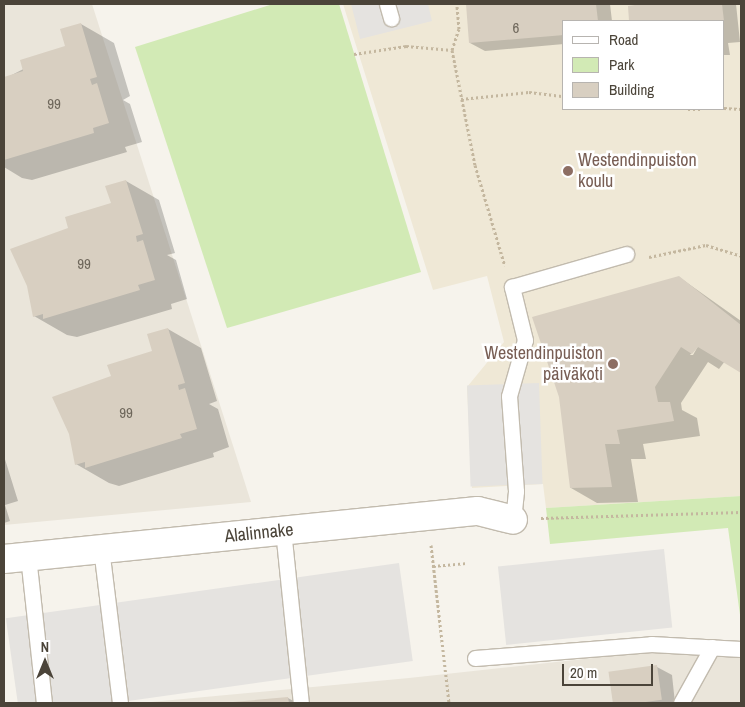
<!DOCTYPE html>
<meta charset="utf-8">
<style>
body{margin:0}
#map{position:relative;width:745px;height:707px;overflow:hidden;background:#f6f3ec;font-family:"Archivo Narrow",sans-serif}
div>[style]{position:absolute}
.residential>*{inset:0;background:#eae5da}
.education>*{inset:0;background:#efe8d6}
.green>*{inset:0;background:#d2eab5}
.parking>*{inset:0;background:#e5e3e0;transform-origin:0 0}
.shadow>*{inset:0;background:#0003}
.building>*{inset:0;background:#d8cfc1;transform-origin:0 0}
.path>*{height:3px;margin-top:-1.5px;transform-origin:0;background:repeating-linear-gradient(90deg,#c4b79f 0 2.5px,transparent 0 5px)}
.roads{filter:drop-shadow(1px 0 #c2bbae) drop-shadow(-1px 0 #c2bbae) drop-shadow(0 1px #c2bbae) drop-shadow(0 -1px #c2bbae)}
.service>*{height:15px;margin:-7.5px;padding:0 7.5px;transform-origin:7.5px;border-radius:7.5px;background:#fff}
.minor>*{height:28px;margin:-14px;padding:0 14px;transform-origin:14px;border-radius:14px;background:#fff}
.dots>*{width:14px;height:14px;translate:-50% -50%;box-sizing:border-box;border:2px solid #fff;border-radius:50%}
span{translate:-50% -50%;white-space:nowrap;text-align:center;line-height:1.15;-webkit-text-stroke:5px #fff;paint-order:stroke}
.number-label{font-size:15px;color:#6e675b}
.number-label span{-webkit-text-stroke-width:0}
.education-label{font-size:18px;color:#785e54}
.left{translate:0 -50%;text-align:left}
.right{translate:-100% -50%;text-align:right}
.street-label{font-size:18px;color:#4b4439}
.frame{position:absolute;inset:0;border:5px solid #4b4439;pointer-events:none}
.legend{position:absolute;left:562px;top:20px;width:162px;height:90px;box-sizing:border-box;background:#fff;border:1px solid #b7b4b0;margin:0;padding:6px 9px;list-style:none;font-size:15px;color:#4b4439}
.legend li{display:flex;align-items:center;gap:10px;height:25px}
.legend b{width:25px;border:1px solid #b7b4b0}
.north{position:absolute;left:20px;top:637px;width:50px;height:50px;-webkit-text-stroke:4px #fff;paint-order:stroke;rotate:0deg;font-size:14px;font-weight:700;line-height:20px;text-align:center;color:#4b4439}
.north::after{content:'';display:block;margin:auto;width:18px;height:22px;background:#4b4439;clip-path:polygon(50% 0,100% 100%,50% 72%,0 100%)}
.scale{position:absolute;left:562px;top:664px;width:91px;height:22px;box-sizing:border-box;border:2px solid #4b4439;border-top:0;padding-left:6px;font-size:15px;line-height:18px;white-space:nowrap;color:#4b4439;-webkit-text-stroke:4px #fff;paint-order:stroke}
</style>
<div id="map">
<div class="residential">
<i style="clip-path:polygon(4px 4px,92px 4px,251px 502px,4px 525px)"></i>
<i style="clip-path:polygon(741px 642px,741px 703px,140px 703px,409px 678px)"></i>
</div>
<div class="education">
<i style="clip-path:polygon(evenodd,343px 4px,741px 4px,741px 496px,546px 508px,543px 484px,472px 488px,467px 387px,504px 342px,487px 276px,433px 290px,343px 4px,564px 21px,724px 21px,724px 109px,564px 109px,564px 21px)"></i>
</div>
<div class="green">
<i style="clip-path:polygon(273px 4px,339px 4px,421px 272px,227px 328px,135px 47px)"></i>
<i style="clip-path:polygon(741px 496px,741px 622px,728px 528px,550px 544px,546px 508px)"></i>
</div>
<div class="parking">
<i style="clip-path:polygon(351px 4px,428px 4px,432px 21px,360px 39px)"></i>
<i style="left:539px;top:383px;width:101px;height:72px;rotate:88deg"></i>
<i style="left:664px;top:549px;width:79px;height:167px;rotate:84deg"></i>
<i style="left:399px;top:563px;width:99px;height:397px;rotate:82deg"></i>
</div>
<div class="shadow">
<i style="clip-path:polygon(467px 4px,610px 4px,612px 21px,564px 21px,564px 44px,485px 51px,470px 43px)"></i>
<i style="clip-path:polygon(643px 4px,736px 4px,740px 42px,728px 43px,730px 55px,724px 55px,724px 21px,630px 21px,629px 7px)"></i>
<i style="clip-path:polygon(81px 24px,114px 43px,130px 96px,123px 100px,130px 104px,142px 142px,125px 147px,127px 152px,32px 180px,22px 178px,4px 167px,4px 79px,66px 47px)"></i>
<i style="clip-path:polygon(126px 181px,159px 200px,175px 253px,167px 255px,176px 260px,187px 299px,171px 304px,172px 309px,77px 337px,67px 335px,34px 316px,70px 228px,112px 204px)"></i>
<i style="clip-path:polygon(evenodd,679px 277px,741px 321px,741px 371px,725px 361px,719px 369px,708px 362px,681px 403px,682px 410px,697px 418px,700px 436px,643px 444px,646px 459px,631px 459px,638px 502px,597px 503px,571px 488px,679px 277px,701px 341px,693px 355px,690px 355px,701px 341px)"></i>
<i style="clip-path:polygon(168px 329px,201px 348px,217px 401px,209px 404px,218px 409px,229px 447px,213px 453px,214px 457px,119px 486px,109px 483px,76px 464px,112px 377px,154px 352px)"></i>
<i style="clip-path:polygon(4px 456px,18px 501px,5px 505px,10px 521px,4px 523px)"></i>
<i style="clip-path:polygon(657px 667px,672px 675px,675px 703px,614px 703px,611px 673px)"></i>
<i style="clip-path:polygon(288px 698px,297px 703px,232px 703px)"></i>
</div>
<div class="building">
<i style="clip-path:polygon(466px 4px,596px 4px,598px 21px,564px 21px,564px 35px,469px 43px)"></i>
<i style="clip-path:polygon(642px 4px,722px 4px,724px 21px,629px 21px,628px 6px)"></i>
<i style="clip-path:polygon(81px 23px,97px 77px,90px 79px,92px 85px,97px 83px,109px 123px,93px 128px,94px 133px,4px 160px,4px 77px,23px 71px,20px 60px,65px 46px,60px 29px)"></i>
<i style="clip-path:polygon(126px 180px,143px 234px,136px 236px,137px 242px,143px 240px,155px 280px,138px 285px,140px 290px,43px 319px,43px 314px,33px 317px,27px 286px,10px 249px,68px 228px,65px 217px,111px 203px,105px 186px)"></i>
<i style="clip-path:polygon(679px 276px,741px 325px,741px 373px,698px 347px,692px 354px,681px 347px,655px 387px,658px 402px,670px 402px,674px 421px,617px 430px,620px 444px,605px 444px,612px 487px,570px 488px,559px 397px,532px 317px)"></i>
<i style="clip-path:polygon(168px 328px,185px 383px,178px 385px,179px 390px,185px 388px,197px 429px,180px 434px,182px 438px,85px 468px,85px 462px,75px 465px,69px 434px,52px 397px,111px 376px,107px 365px,152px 351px,147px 334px)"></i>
<i style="left:657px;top:665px;width:35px;height:49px;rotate:82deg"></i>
<i style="clip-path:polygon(288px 697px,289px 703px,233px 703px,233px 702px)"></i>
</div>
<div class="path">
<i style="left:452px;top:50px;width:22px;rotate:-72deg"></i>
<i style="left:459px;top:29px;width:25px;rotate:-95deg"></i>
<i style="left:354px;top:54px;width:53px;rotate:-8.7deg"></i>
<i style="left:406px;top:46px;width:46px;rotate:5deg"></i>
<i style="left:452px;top:50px;width:117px;rotate:78.7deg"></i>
<i style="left:475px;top:165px;width:105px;rotate:73.5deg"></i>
<i style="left:461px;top:99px;width:68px;rotate:-5.9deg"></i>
<i style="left:529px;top:92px;width:35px;rotate:7deg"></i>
<i style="left:724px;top:108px;width:17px;rotate:3deg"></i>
<i style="left:688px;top:109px;width:12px"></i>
<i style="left:649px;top:257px;width:58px;rotate:-11.9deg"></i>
<i style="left:706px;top:245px;width:37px;rotate:17deg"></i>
<i style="left:541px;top:518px;width:200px;rotate:-1.7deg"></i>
<i style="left:431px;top:545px;width:159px;rotate:83.5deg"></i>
<i style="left:433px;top:566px;width:33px;rotate:-5deg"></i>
</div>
<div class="roads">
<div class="service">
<i style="left:387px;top:4px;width:15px;rotate:74deg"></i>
<i style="left:513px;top:520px;width:29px;rotate:-84deg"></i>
<i style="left:516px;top:491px;width:95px;rotate:-94.2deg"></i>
<i style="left:509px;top:396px;width:58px;rotate:-74.1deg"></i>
<i style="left:525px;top:340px;width:55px;rotate:-103.8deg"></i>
<i style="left:512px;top:287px;width:119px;rotate:-16.1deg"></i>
<i style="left:283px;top:530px;width:174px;rotate:84.1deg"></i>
<i style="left:101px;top:548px;width:156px;rotate:83deg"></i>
<i style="left:28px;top:556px;width:148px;rotate:83.8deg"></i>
<i style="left:475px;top:658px;width:177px;rotate:-4.5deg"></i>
<i style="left:651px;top:644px;width:90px;rotate:3.2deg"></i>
<i style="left:681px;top:703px;width:64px;rotate:-61deg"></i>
</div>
<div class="minor">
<i style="left:4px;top:559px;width:476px;rotate:-5.8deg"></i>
<i style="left:478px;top:511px;width:36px;rotate:14deg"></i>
</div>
</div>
<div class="dots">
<i style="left:568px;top:171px;background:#8d6e63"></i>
<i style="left:613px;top:364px;background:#8d6e63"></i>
</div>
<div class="number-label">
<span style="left:516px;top:28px">6</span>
<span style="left:54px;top:104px">99</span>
<span style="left:84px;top:264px">99</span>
<span style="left:126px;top:413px">99</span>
</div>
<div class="education-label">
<span class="left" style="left:578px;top:171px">Westendinpuiston<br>koulu</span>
<span class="right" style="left:603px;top:364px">Westendinpuiston<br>päiväkoti</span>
</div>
<div class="street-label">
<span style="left:259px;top:533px;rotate:-6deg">Alalinnake</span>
</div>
<div class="frame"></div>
<ul class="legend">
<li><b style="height:6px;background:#fff"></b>Road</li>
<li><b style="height:14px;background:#d2eab5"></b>Park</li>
<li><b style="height:14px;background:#d8cfc1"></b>Building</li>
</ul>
<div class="north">N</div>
<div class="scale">20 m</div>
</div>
